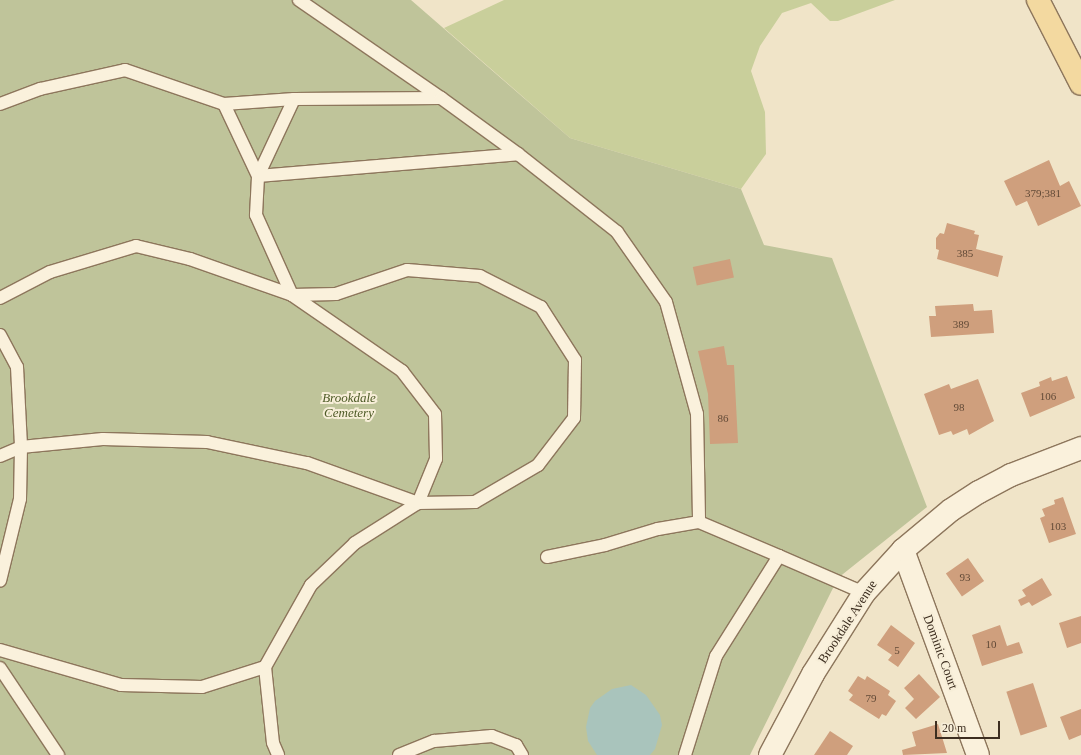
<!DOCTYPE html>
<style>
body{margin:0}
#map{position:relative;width:1081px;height:755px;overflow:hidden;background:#f0e4c8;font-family:"Times New Roman",serif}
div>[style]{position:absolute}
.green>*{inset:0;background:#c9cf9b}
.cemetery>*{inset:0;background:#bfc49a}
.water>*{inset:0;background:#a9c4bc}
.building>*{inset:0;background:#cf9f7d;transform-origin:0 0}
.roads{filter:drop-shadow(1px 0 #8d765c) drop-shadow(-1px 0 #8d765c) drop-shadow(0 1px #8d765c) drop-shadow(0 -1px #8d765c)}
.lane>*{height:12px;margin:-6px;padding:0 6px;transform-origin:6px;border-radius:6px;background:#faf1dc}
.street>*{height:22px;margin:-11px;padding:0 11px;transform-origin:11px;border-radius:11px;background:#faf1dc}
.primary>*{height:22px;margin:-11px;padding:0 11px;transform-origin:11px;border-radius:11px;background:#f3d9a0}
span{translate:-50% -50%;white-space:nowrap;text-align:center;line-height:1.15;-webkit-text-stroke:4px #f7eed8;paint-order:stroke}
.number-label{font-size:11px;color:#624a37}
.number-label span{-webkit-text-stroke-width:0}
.park-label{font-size:13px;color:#4d5a26;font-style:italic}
.street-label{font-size:13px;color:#3d2e20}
.scale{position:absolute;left:935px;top:721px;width:65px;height:18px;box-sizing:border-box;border:2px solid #3d2e20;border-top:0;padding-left:5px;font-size:12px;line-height:14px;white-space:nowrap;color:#3d2e20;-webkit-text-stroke:3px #f7eed8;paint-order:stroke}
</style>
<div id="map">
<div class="green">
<i style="clip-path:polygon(504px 0,895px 0,838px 21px,830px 21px,811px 3px,782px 13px,760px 46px,751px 71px,765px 112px,766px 154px,741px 189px,570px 138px,444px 28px)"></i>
</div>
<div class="cemetery">
<i style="clip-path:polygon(0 0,411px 0,570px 138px,741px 189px,764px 245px,832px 258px,927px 507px,838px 578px,750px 755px,0 755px)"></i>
</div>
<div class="water">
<i style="clip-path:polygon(631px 685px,646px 695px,660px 715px,662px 725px,655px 749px,650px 755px,597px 755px,588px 741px,586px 727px,590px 708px,595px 701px,612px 689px)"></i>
</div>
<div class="building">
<i style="clip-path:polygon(1049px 160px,1060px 186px,1069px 181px,1081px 206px,1038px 226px,1027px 201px,1016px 206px,1004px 181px)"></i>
<i style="clip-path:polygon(947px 223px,975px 231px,974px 234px,979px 235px,976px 249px,1003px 256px,998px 277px,937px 259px,939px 250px,936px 249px,936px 238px,940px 233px,944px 234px)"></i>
<i style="left:730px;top:259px;width:19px;height:38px;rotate:78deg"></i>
<i style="clip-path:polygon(973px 304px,974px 311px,992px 310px,994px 333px,931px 337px,929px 316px,936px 316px,935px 306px)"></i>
<i style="clip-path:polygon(724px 346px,727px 365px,734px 365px,738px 443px,710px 444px,708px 394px,698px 351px)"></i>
<i style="clip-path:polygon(1067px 376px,1075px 398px,1030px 417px,1021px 393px,1040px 386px,1039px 382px,1051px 377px,1052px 381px)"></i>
<i style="clip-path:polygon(978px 379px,994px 421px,969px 435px,967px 429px,953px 435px,951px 431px,939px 435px,924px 394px,949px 384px,951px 389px)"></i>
<i style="clip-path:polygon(1063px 497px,1076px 534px,1049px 543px,1040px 518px,1045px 516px,1042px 509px,1055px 504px,1054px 500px)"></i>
<i style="left:968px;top:558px;width:28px;height:27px;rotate:55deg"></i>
<i style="clip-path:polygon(1042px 578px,1052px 595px,1032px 606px,1029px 602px,1021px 606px,1018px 600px,1026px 596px,1022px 590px)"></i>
<i style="clip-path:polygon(1081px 616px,1081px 643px,1067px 648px,1059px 623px)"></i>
<i style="clip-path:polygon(891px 625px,915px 643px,898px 667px,888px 660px,892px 655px,877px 645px)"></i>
<i style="clip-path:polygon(1000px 625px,1007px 646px,1019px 642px,1023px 653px,982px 666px,972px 635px)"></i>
<i style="clip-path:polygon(919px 674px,940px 697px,916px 719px,905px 708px,914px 699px,904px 688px)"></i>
<i style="clip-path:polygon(858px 676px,865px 680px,867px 676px,890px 691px,888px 695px,896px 701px,886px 716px,882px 714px,879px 719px,849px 700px,853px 695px,848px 691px)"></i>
<i style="left:1033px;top:683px;width:46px;height:28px;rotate:72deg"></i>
<i style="clip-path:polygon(1081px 709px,1081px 735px,1069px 740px,1060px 717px)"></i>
<i style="clip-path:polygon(938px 724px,947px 753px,903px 755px,902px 750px,916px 746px,912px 732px)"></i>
<i style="clip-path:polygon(830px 731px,853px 746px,847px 755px,814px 755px)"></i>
</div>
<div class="roads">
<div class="lane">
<i style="left:299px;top:0;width:173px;rotate:34.6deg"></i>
<i style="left:0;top:104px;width:43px;rotate:-20.6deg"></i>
<i style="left:40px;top:89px;width:87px;rotate:-12.6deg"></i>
<i style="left:125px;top:70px;width:105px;rotate:19deg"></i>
<i style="left:224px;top:104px;width:70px;rotate:-4.1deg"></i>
<i style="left:294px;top:99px;width:147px;rotate:-0.4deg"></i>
<i style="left:441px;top:98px;width:95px;rotate:36deg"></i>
<i style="left:518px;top:154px;width:126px;rotate:38.2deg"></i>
<i style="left:617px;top:232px;width:85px;rotate:55deg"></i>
<i style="left:666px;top:302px;width:116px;rotate:74.5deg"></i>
<i style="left:697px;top:414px;width:108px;rotate:88.9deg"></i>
<i style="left:699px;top:522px;width:87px;rotate:23deg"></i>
<i style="left:779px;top:556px;width:118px;rotate:122.2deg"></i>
<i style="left:716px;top:656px;width:104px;rotate:107.4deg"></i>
<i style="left:224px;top:104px;width:80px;rotate:64.7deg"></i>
<i style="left:258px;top:176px;width:85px;rotate:-64.9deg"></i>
<i style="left:0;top:298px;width:56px;rotate:-27.5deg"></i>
<i style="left:50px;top:272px;width:90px;rotate:-16.8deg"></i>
<i style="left:136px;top:246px;width:56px;rotate:13.5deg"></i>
<i style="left:190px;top:259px;width:108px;rotate:19.4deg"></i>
<i style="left:292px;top:295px;width:134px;rotate:34.6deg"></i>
<i style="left:402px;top:371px;width:54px;rotate:52.5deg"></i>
<i style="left:435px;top:414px;width:45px;rotate:88.7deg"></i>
<i style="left:436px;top:459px;width:48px;rotate:112.2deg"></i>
<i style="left:418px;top:503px;width:75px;rotate:147.6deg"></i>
<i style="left:355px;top:543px;width:61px;rotate:136.3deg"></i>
<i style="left:311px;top:585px;width:94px;rotate:119.3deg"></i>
<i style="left:265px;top:667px;width:76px;rotate:84deg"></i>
<i style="left:273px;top:743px;width:13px;rotate:67deg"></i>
<i style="left:0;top:335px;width:36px;rotate:62deg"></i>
<i style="left:17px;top:367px;width:80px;rotate:87.1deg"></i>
<i style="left:21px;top:447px;width:52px;rotate:91.1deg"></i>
<i style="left:20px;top:499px;width:84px;rotate:103.7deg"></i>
<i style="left:0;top:456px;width:23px;rotate:-23deg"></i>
<i style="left:21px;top:447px;width:82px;rotate:-5.6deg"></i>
<i style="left:103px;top:439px;width:104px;rotate:1.7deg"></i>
<i style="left:207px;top:442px;width:102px;rotate:11.9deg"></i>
<i style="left:307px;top:463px;width:118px;rotate:19.8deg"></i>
<i style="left:418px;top:503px;width:57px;rotate:-1deg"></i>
<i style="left:475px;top:502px;width:73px;rotate:-30.4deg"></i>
<i style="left:538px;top:465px;width:59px;rotate:-52.5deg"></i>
<i style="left:574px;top:418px;width:58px;rotate:-89deg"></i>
<i style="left:575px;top:360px;width:63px;rotate:-122.7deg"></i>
<i style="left:541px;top:307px;width:68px;rotate:-153.1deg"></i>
<i style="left:480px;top:276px;width:73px;rotate:-175.3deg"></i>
<i style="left:407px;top:270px;width:75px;rotate:161.3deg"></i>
<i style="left:336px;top:294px;width:44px;rotate:178.7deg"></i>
<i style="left:292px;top:295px;width:88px;rotate:-114.2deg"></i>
<i style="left:256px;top:215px;width:39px;rotate:-87deg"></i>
<i style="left:258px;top:176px;width:261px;rotate:-4.8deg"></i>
<i style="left:779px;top:556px;width:93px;rotate:23.5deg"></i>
<i style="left:547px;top:557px;width:59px;rotate:-11.7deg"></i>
<i style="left:605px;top:545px;width:55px;rotate:-16.8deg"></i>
<i style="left:658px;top:529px;width:42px;rotate:-9.7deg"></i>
<i style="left:0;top:650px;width:126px;rotate:16.1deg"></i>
<i style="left:121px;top:685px;width:81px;rotate:1.4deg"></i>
<i style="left:202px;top:687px;width:66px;rotate:-17.6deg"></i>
<i style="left:0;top:668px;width:105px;rotate:56.3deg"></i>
<i style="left:399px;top:755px;width:38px;rotate:-22deg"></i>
<i style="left:434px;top:741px;width:58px;rotate:-4.9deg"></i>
<i style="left:492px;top:736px;width:26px;rotate:21deg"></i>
<i style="left:516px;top:745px;width:12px;rotate:59deg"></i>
</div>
<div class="street">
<i style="left:903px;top:550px;width:218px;rotate:69.9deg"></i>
<i style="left:770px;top:755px;width:92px;rotate:-62deg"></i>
<i style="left:813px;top:674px;width:96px;rotate:-57.8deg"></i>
<i style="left:864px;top:593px;width:58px;rotate:-47.8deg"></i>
<i style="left:903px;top:550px;width:62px;rotate:-39.8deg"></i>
<i style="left:951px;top:510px;width:33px;rotate:-33deg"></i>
<i style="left:979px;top:492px;width:36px;rotate:-28deg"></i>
<i style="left:1011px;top:475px;width:75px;rotate:-21.1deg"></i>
</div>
<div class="primary">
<i style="left:1038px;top:0;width:94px;rotate:62.9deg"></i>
</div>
</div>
<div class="number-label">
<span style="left:1043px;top:193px">379;381</span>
<span style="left:965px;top:253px">385</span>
<span style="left:961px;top:324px">389</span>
<span style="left:1048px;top:396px">106</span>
<span style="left:959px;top:407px">98</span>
<span style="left:723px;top:418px">86</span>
<span style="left:1058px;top:526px">103</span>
<span style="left:965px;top:577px">93</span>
<span style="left:991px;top:644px">10</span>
<span style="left:897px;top:650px">5</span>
<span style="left:871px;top:698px">79</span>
</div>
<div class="park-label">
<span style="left:349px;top:406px">Brookdale<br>Cemetery</span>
</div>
<div class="street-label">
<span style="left:848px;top:622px;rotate:-57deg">Brookdale Avenue</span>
<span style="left:940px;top:652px;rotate:70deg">Dominic Court</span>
</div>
<div class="scale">20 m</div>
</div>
